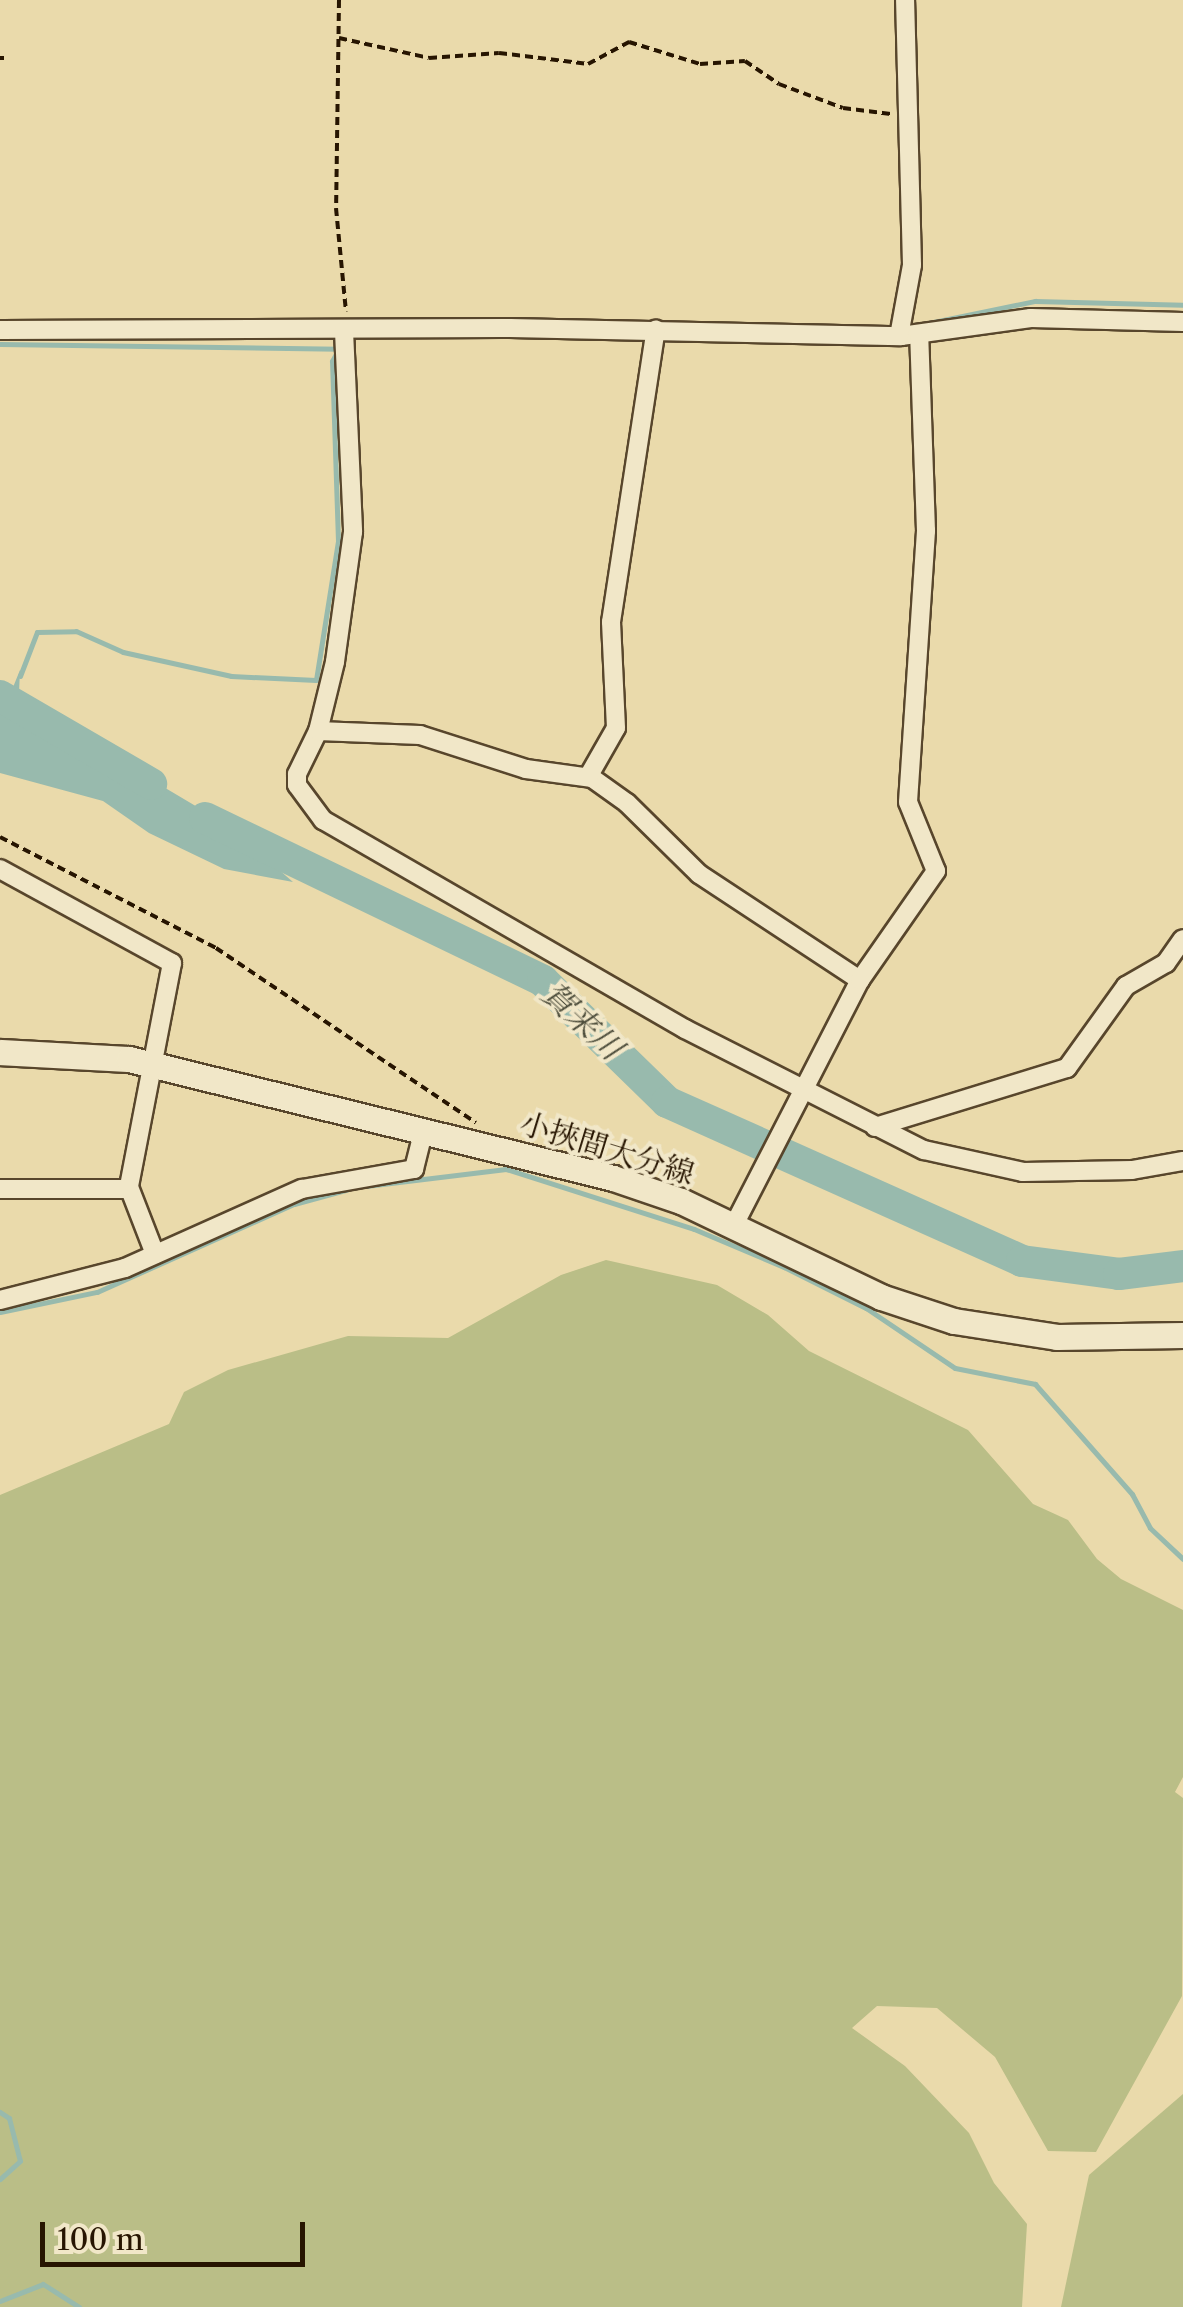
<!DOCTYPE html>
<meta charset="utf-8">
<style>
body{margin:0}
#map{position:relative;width:1183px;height:2307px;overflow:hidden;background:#eadaab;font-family:"Libre Caslon Text","Noto Serif JP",serif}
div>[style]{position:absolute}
.green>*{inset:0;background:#babe87}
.water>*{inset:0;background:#98baad}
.stream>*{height:5px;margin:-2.5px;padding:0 2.5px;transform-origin:2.5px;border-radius:2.5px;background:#98baad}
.river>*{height:32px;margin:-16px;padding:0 16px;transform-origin:16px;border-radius:16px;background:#98baad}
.path>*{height:4px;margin-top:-2px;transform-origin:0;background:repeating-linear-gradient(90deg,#271501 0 8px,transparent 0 13px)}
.roads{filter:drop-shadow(2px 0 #58462c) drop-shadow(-2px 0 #58462c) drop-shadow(0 2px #58462c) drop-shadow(0 -2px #58462c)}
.street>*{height:18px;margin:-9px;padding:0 9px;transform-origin:9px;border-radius:9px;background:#f1e7c8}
.secondary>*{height:25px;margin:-12.5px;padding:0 12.5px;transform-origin:12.5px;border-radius:12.5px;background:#f1e7c8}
span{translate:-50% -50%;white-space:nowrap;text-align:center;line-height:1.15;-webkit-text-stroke:8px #f1e7c8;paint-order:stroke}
.street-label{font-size:30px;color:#271501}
.water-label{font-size:32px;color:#4f4f3d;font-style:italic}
.scale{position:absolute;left:40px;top:2222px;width:265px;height:45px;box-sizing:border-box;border:5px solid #271501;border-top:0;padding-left:12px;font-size:30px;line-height:35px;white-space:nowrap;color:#271501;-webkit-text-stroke:8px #f1e7c8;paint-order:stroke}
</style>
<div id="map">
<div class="green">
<i style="clip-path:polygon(606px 1260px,717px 1285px,768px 1315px,809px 1351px,968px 1430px,1033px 1504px,1068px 1520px,1097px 1559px,1121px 1579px,1183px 1610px,1183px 1777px,1175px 1792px,1183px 1798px,1182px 1996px,1096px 2152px,1048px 2151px,995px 2057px,937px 2008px,877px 2006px,852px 2028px,905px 2066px,969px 2133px,994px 2183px,1027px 2224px,1022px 2307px,0 2307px,0 1495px,169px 1424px,184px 1392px,228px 1370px,348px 1336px,448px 1338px,561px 1275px)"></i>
<i style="clip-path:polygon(1183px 2094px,1183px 2307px,1061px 2307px,1089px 2175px)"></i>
</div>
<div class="water">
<i style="clip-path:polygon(20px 670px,18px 716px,140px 773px,226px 824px,293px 882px,224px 869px,149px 833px,103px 801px,0 773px,0 706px,5px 707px)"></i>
</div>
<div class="stream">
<i style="left:524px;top:320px;width:344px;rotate:1.2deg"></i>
<i style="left:914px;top:326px;width:124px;rotate:-11.7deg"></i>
<i style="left:1035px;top:301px;width:148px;rotate:1.5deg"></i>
<i style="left:0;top:344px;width:338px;rotate:0.8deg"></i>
<i style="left:20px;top:676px;width:47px;rotate:-68.9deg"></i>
<i style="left:37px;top:632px;width:39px;rotate:-1deg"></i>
<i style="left:76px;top:631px;width:51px;rotate:24.1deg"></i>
<i style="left:123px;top:652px;width:111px;rotate:12.5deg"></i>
<i style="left:231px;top:676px;width:85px;rotate:2.7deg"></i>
<i style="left:316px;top:680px;width:141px;rotate:-81deg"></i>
<i style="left:338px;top:541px;width:180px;rotate:-91.9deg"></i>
<i style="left:332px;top:361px;width:13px;rotate:-61deg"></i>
<i style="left:366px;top:1186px;width:141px;rotate:-6.9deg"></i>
<i style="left:506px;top:1169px;width:197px;rotate:17.7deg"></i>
<i style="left:694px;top:1229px;width:98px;rotate:22.9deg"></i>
<i style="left:784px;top:1267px;width:92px;rotate:26.6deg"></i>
<i style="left:866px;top:1308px;width:107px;rotate:34deg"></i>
<i style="left:955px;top:1368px;width:82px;rotate:11.3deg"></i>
<i style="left:1035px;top:1384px;width:147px;rotate:48.6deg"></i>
<i style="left:1132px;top:1494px;width:38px;rotate:62deg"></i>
<i style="left:1150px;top:1528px;width:45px;rotate:43.2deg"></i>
<i style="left:0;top:1312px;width:99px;rotate:-11.7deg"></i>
<i style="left:97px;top:1292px;width:216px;rotate:-24.1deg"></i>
<i style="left:294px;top:1204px;width:54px;rotate:-15.1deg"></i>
<i style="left:0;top:2112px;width:11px;rotate:34deg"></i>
<i style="left:9px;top:2118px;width:44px;rotate:75.7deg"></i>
<i style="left:20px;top:2161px;width:27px;rotate:138deg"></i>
<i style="left:0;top:2301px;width:46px;rotate:-21.6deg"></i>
<i style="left:43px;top:2284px;width:43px;rotate:32.6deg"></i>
</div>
<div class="river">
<i style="left:0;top:696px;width:175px;rotate:30.2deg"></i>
<i style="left:205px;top:818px;width:375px;rotate:25.7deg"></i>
<i style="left:543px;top:981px;width:173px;rotate:44.3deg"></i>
<i style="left:667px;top:1102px;width:389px;rotate:24.1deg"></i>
<i style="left:1022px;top:1261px;width:98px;rotate:7.6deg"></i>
<i style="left:1119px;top:1274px;width:64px;rotate:-7.1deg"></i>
</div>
<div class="path">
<i style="left:339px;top:0;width:208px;rotate:90.8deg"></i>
<i style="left:336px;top:208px;width:104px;rotate:84.5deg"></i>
<i style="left:339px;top:38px;width:92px;rotate:12.5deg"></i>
<i style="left:429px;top:58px;width:70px;rotate:-4.1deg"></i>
<i style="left:499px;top:53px;width:90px;rotate:7deg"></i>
<i style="left:588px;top:64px;width:47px;rotate:-28.2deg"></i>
<i style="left:629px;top:42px;width:74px;rotate:17.2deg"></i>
<i style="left:700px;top:64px;width:45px;rotate:-3.8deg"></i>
<i style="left:745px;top:61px;width:41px;rotate:34.1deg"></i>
<i style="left:779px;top:84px;width:68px;rotate:20.6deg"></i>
<i style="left:843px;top:108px;width:48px;rotate:7.1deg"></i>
<i style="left:0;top:58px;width:4px"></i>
<i style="left:0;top:837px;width:243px;rotate:27.2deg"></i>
<i style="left:216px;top:948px;width:313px;rotate:33.9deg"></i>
</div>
<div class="roads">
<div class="street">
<i style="left:0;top:330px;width:510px;rotate:-0.22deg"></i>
<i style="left:510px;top:328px;width:391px;rotate:1.2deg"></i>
<i style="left:901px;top:336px;width:131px;rotate:-7.9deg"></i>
<i style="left:1031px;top:318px;width:152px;rotate:1.5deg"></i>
<i style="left:344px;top:331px;width:201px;rotate:87.4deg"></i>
<i style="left:353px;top:532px;width:131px;rotate:97.9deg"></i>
<i style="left:335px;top:662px;width:71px;rotate:103.8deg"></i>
<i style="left:318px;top:731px;width:48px;rotate:116deg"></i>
<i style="left:297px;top:774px;width:11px;rotate:90deg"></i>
<i style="left:297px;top:785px;width:44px;rotate:53.4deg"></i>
<i style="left:323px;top:820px;width:418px;rotate:30deg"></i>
<i style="left:685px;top:1029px;width:268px;rotate:26.9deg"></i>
<i style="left:924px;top:1150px;width:101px;rotate:12.5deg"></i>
<i style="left:1023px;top:1172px;width:109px;rotate:-1.1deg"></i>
<i style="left:1132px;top:1170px;width:52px;rotate:-10deg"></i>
<i style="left:899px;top:336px;width:72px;rotate:-79.6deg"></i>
<i style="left:912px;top:265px;width:265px;rotate:-91.5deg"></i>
<i style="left:318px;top:731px;width:102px;rotate:2.2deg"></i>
<i style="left:420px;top:735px;width:111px;rotate:17.8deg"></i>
<i style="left:526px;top:769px;width:67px;rotate:7.8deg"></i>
<i style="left:592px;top:778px;width:43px;rotate:35.5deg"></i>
<i style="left:627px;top:803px;width:101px;rotate:44.6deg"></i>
<i style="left:699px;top:874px;width:193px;rotate:33.4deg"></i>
<i style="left:588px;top:777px;width:56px;rotate:-60.3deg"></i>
<i style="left:616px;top:728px;width:106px;rotate:-92.7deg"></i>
<i style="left:611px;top:622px;width:296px;rotate:-81.3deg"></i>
<i style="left:0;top:869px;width:196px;rotate:28.7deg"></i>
<i style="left:172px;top:963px;width:228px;rotate:100.9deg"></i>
<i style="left:129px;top:1187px;width:72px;rotate:68.8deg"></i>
<i style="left:875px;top:1127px;width:201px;rotate:-17.1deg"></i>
<i style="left:1067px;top:1068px;width:101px;rotate:-54.3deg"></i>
<i style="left:1126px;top:986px;width:46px;rotate:-29.9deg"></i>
<i style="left:1166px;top:963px;width:29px;rotate:-55deg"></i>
<i style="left:0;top:1189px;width:129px"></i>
<i style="left:733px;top:1227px;width:278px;rotate:-62.8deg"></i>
<i style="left:860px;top:980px;width:133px;rotate:-55.1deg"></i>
<i style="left:936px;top:871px;width:74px;rotate:-112.1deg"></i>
<i style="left:908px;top:802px;width:272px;rotate:-86.2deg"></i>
<i style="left:926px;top:531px;width:197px;rotate:-92deg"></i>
<i style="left:0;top:1300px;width:129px;rotate:-14.4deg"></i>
<i style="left:125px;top:1268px;width:194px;rotate:-24.1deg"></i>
<i style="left:302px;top:1189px;width:114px;rotate:-10.1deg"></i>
<i style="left:414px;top:1169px;width:37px;rotate:-76deg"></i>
</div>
<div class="secondary">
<i style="left:0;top:1052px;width:129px;rotate:3.1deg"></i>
<i style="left:129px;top:1059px;width:498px;rotate:13.8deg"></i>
<i style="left:613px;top:1178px;width:72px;rotate:18.7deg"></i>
<i style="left:681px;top:1201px;width:222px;rotate:25.6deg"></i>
<i style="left:881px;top:1297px;width:77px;rotate:18.2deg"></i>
<i style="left:954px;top:1321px;width:104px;rotate:8.8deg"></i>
<i style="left:1057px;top:1337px;width:126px;rotate:-0.9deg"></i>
</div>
</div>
<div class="street-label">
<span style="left:607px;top:1149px;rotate:17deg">小挾間大分線</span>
</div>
<div class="water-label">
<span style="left:582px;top:1021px;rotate:43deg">賀来川</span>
</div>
<div class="scale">100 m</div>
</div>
